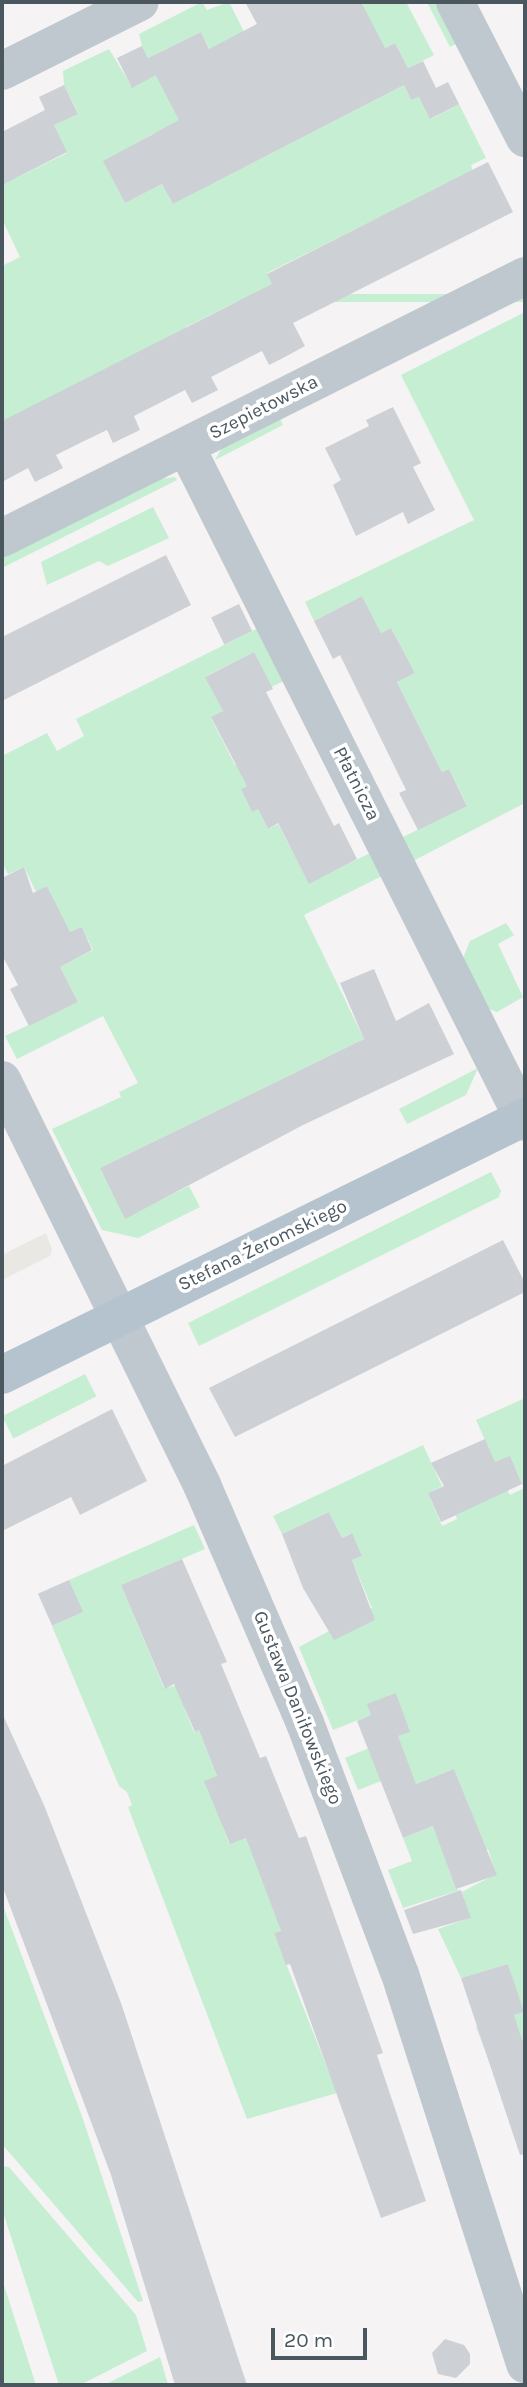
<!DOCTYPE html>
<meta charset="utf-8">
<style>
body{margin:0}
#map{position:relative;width:527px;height:2387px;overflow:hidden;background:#f5f3f3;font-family:Karla,sans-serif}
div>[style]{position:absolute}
.commercial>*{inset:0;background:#eae8e2}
.green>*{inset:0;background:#c6eed3;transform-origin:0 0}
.building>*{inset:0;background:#cdd0d5;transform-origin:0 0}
.minor>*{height:38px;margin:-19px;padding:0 19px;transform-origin:19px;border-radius:19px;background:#bfc8ce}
.major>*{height:38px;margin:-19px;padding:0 19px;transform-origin:19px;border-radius:19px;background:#b5c3cf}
span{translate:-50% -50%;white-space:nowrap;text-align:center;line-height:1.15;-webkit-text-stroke:7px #fff;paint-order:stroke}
.street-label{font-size:19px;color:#4b575f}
.frame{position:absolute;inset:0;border:4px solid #4b575f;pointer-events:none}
.scale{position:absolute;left:271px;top:2328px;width:96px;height:32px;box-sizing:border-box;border:4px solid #4b575f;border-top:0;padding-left:9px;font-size:21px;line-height:24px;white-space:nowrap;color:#4b575f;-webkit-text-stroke:5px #fff;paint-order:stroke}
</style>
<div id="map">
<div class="commercial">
<i style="clip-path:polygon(46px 1233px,52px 1250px,50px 1256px,2px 1280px,2px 1255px)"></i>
</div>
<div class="green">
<i style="clip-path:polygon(evenodd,202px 2px,207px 10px,229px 2px,261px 65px,363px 6px,361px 2px,406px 2px,434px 55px,408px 68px,395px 43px,368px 56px,212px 184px,404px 85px,411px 100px,419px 97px,431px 119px,459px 104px,486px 158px,471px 165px,473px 171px,267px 273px,287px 315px,238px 301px,186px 327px,202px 360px,2px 421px,2px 266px,20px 257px,2px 219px,2px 155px,14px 179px,67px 153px,54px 125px,78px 113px,64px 85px,63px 71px,109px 49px,132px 87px,156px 75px,222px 74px,201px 32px,148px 58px,142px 46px,139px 34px,202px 2px,154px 133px,187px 169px,198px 191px,173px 204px,162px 184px,125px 203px,104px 162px,154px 133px)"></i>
<i style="clip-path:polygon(427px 2px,440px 2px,460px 42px,450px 47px)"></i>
<i style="left:525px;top:294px;width:8px;height:270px;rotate:90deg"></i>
<i style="clip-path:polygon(525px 312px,525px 803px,413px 861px,401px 838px,467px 805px,449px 769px,442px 772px,397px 682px,415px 673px,391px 628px,381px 633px,362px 596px,314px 621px,305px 602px,474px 520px,401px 375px)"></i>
<i style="clip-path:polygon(279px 417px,283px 425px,215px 460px,223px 446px)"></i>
<i style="clip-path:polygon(175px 477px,177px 480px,2px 568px,2px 557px,158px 479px)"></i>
<i style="clip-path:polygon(153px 507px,169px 538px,108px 566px,99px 561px,47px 585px,41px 562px)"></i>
<i style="clip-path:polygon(258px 628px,284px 681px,271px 687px,254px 652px,206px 676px,223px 711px,211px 718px,235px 765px,253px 756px,264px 778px,241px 789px,252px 811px,258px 809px,268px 829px,278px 824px,309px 883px,370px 853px,382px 876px,304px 915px,364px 1039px,100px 1168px,125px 1218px,189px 1186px,200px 1207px,138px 1238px,102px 1230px,52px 1129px,121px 1097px,119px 1092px,138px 1083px,103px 1016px,17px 1059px,5px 1036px,78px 1002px,60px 967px,93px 950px,82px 927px,40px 946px,58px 909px,47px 886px,36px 892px,24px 867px,8px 874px,2px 862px,2px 756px,47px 733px,57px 751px,84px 736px,76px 719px)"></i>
<i style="clip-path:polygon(506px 923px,514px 935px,498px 944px,523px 997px,497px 1012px,489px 1009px,463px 958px,470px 941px)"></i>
<i style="clip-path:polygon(478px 1068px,466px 1095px,407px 1124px,399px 1109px)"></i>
<i style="clip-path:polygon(491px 1172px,501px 1191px,499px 1197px,199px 1346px,188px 1323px)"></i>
<i style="left:85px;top:1374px;width:25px;height:93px;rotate:63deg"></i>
<i style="clip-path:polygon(525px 1398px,525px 2049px,489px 2061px,476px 2027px,523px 2012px,508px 1964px,461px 1978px,438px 1929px,470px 1918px,462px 1892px,496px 1874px,488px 1849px,447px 1864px,456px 1889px,460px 1890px,403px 1908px,388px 1870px,412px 1861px,403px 1838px,471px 1811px,454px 1769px,416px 1784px,410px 1770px,358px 1790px,345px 1758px,410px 1731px,371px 1715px,333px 1730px,299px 1647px,372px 1608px,352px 1560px,362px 1556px,351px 1533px,342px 1538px,329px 1512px,282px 1534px,273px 1516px,423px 1445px,442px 1486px,428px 1493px,442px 1526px,457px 1519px,455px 1514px,507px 1490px,510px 1495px,524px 1488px,510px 1457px,495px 1462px,476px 1420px)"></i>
<i style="clip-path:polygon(194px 1525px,205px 1549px,121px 1585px,164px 1688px,179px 1685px,185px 1710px,194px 1732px,199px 1730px,217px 1776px,218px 1813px,229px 1843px,247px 1838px,281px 1931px,274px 1933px,337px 2093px,247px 2119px,128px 1807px,132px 1805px,127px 1792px,119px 1786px,52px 1626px,83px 1612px,69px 1580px)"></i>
<i style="clip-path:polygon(2px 1903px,83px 2119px,143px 2301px,138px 2302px,2px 2144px)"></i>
<i style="clip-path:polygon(2px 2166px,9px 2167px,136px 2315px,147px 2351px,80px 2385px,59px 2385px,2px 2209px)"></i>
<i style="clip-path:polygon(2px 2279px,36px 2385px,2px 2385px)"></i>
<i style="clip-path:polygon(160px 2357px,168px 2385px,104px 2385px)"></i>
</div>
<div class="building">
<i style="clip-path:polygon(245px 2px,361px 2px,385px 48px,395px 43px,408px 68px,423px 61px,436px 88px,448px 82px,459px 104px,430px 119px,419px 97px,411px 100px,404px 85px,173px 204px,162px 184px,125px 203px,103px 161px,179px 120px,153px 70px,156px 75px,132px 88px,117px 58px,142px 46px,148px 58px,201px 32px,209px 49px,257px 24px)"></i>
<i style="clip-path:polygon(64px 85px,78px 114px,54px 125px,67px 152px,2px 185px,2px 132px,45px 110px,39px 97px)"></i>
<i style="clip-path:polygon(488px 162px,513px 212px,293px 323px,305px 346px,283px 358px,269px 365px,262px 351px,211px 377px,218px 390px,192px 403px,185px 390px,134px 416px,140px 430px,113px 443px,107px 430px,82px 442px,56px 455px,63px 468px,35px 482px,28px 468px,2px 482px,2px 421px,272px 284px,267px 274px)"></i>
<i style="clip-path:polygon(393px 407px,421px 463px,413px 467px,435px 510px,408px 524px,403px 512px,356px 536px,333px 485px,341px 480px,325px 448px,369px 426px,366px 420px)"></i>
<i style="clip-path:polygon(166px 555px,191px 605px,2px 701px,2px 637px)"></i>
<i style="clip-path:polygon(362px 596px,381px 633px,391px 628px,415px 673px,397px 682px,442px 772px,449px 769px,467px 806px,418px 830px,399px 793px,406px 790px,340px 655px,333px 659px,314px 621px)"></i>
<i style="left:239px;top:604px;width:30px;height:31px;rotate:64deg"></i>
<i style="clip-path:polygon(254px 652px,273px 689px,266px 692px,334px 826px,339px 823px,357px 859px,309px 884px,278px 823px,268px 829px,258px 809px,252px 812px,241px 789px,247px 786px,211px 717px,223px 711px,205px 677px)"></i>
<i style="clip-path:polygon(24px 867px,33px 893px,47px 886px,70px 932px,82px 927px,92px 950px,60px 967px,78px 1002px,29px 1026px,10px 989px,18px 985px,2px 955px,2px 878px)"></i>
<i style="clip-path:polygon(374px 969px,396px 1021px,429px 1003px,454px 1054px,303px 1125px,125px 1219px,100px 1168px,364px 1039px,340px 983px)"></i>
<i style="clip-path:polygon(503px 1240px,525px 1283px,525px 1292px,235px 1437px,209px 1388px)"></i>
<i style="clip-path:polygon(112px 1409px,147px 1481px,80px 1515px,71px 1497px,2px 1531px,2px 1466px)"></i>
<i style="clip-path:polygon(485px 1439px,495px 1462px,510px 1456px,522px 1484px,441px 1522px,428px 1493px,444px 1486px,431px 1463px)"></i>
<i style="clip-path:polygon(329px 1512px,342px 1538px,352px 1533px,362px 1556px,352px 1560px,375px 1620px,334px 1640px,303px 1588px,282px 1534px)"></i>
<i style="clip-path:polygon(182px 1559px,227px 1662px,221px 1664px,260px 1758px,266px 1756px,299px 1838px,306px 1836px,383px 2053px,377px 2055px,426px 2201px,381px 2218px,290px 1964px,286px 1965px,274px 1933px,281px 1931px,246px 1838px,230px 1844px,204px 1781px,217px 1776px,199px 1730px,195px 1732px,174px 1684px,165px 1689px,121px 1585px)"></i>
<i style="left:69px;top:1580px;width:35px;height:34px;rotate:66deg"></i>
<i style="clip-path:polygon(396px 1693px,410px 1732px,398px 1736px,416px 1784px,454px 1769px,497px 1875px,456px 1889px,433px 1826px,403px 1838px,357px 1721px,371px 1715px,367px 1704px)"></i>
<i style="clip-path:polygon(2px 1713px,44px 1805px,121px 2003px,247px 2385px,175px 2385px,111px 2175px,2px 1885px)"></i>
<i style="clip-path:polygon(461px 1890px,471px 1918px,413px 1934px,404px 1910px)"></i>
<i style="clip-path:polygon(508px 1964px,524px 2012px,514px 2015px,525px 2049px,525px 2154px,520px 2155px,461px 1978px)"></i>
<i style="clip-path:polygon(445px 2339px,464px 2345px,470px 2354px,470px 2364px,456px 2378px,438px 2374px,432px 2353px)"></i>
</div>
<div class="minor">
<i style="left:455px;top:2px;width:153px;rotate:62.8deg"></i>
<i style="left:2px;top:71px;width:154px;rotate:-26.6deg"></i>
<i style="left:186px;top:447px;width:755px;rotate:63.33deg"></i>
<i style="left:2px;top:538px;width:585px;rotate:-26.61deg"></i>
<i style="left:2px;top:1080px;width:452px;rotate:63.7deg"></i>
<i style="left:202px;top:1485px;width:259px;rotate:66.6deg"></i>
<i style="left:305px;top:1723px;width:268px;rotate:69.3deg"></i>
<i style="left:400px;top:1974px;width:410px;rotate:72.2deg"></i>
</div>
<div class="major">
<i style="left:2px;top:1375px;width:583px;rotate:-26.26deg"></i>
</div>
<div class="street-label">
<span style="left:264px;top:408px;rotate:-27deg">Szepietowska</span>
<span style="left:356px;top:784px;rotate:63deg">Płatnicza</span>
<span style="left:263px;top:1246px;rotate:-26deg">Stefana Żeromskiego</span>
<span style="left:297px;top:1708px;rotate:68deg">Gustawa Daniłowskiego</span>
</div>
<div class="frame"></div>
<div class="scale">20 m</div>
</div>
